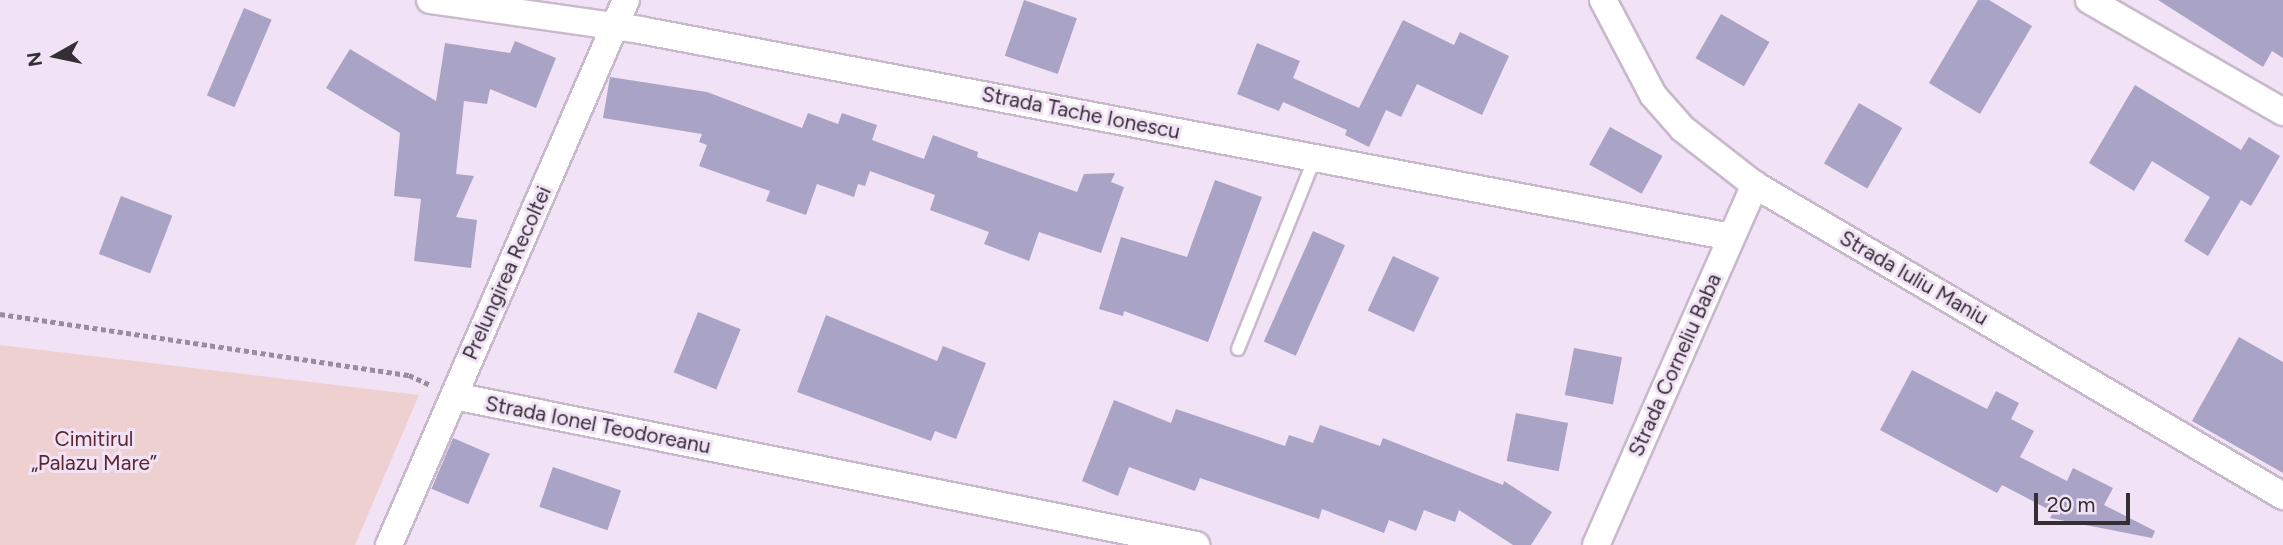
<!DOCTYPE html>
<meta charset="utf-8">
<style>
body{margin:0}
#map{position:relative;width:2283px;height:545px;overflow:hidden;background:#f2e2f6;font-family:Figtree,sans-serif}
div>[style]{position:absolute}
.green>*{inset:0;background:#eed0d1}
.building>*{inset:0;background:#a9a3c5;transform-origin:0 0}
.path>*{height:4.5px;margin-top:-2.25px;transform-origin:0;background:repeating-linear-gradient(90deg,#998d9b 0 5px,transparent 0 8.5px)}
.roads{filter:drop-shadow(2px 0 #c9b9cc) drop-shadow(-2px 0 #c9b9cc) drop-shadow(0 2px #c9b9cc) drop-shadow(0 -2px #c9b9cc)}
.service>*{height:12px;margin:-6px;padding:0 6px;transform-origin:6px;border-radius:6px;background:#fff}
.minor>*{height:26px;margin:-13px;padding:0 13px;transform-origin:13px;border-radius:13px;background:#fff}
span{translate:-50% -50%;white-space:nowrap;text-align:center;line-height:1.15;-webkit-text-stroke:6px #f2e2f6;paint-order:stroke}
.street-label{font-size:21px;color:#342e35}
.park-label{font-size:21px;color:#5b262d}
.north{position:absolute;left:21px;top:21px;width:70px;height:70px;-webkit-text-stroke:5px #f2e2f6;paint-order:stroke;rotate:261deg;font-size:19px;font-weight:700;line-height:28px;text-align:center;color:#342e35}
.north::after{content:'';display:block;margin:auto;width:24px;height:32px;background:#342e35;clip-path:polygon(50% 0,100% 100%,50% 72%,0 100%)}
.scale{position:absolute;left:2034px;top:493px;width:96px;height:32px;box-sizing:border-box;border:4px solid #342e35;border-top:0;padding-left:9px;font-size:21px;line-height:24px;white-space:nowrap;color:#342e35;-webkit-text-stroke:5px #f2e2f6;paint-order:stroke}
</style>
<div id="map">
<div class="green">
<i style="clip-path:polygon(0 345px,419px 395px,355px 545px,0 545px)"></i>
</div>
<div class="building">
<i style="left:1024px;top:0;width:56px;height:59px;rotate:19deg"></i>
<i style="clip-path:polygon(1978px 0,1989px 0,2032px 26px,1980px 114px,1929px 83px)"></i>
<i style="clip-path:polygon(2158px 0,2283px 0,2283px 58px,2272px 51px,2263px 67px)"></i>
<i style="left:244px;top:8px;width:30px;height:95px;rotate:23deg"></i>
<i style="left:1721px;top:14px;width:56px;height:51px;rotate:30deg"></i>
<i style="clip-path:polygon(1403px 20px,1454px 45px,1460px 32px,1509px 56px,1482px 115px,1417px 84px,1401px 117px,1386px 110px,1369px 147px,1345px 135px,1347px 130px,1283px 102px,1279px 111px,1237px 94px,1257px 43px,1300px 61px,1293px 78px,1359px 108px)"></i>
<i style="clip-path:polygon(515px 41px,556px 58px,536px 108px,490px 89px,487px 104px,464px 101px,456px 174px,474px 176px,456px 217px,477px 220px,471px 268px,414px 261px,421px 199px,394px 196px,400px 133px,326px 88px,350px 49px,436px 101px,445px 43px,510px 53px)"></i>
<i style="clip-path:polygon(610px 77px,707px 92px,802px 128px,808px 113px,838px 124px,842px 113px,877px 125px,872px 140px,924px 159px,933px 135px,978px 152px,977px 157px,1077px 192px,1084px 174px,1115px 173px,1111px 182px,1124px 187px,1101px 253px,1039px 232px,1029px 261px,984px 244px,989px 232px,930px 210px,935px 195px,870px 171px,865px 186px,858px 184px,854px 197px,817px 184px,806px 215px,766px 201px,770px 191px,699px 166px,707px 145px,699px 142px,702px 134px,603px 118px)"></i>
<i style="clip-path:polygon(2135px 85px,2241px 150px,2249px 137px,2280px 156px,2251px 206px,2241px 200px,2208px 256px,2184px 241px,2210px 197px,2152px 161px,2134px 191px,2089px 163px)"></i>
<i style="left:1859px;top:103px;width:50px;height:70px;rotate:30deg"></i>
<i style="left:1610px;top:127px;width:60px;height:43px;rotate:29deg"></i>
<i style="clip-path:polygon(1215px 180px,1262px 197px,1208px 342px,1124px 311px,1123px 316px,1099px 309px,1121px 237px,1187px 257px)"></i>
<i style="left:121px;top:196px;width:55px;height:62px;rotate:21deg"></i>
<i style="left:1313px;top:231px;width:35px;height:121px;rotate:24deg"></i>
<i style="left:1393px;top:256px;width:51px;height:60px;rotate:25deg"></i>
<i style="left:698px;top:312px;width:46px;height:65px;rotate:22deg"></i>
<i style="clip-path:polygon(826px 315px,937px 361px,943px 346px,986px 363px,956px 439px,935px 431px,931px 441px,797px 392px)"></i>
<i style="clip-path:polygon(2239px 337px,2283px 362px,2283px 473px,2192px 421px)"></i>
<i style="left:1574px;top:348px;width:49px;height:48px;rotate:11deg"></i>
<i style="clip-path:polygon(1912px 370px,1987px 409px,1996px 391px,2019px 403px,2011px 419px,2034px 431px,2020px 457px,2067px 481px,2073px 468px,2113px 488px,2104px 505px,2155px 531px,2152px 538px,2050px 518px,2053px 512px,2027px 498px,2002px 485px,1997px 493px,1880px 430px)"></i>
<i style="clip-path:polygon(1114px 400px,1171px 423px,1176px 409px,1285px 446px,1289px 435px,1313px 443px,1320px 425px,1380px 446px,1383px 438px,1503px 485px,1504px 481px,1552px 512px,1531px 545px,1513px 545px,1459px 510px,1455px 522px,1424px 510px,1416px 531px,1389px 520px,1384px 533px,1322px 509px,1319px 519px,1200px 478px,1195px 491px,1129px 467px,1118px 496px,1082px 481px)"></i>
<i style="left:1516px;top:413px;width:53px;height:49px;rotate:11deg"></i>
<i style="left:453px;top:438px;width:40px;height:55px;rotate:23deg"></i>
<i style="left:553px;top:467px;width:72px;height:42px;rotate:19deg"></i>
</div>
<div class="path">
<i style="left:0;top:314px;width:414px;rotate:8.5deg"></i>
<i style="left:409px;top:375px;width:23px;rotate:25deg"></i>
</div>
<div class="roads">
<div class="service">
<i style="left:1238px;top:349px;width:207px;rotate:-68.1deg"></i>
</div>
<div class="minor">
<i style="left:430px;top:0;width:212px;rotate:8.1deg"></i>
<i style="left:640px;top:30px;width:1110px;rotate:10.74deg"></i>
<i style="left:1603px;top:0;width:107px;rotate:62.2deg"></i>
<i style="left:1653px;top:95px;width:45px;rotate:48.6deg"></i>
<i style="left:1683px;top:129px;width:91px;rotate:37.9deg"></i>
<i style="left:1755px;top:185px;width:613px;rotate:30.5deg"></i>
<i style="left:2089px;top:0;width:224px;rotate:30deg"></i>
<i style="left:454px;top:396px;width:757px;rotate:11.35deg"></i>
<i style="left:389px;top:545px;width:594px;rotate:-66.5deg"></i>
<i style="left:1596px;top:545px;width:394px;rotate:-66.2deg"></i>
</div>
</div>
<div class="street-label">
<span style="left:1081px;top:113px;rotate:11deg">Strada Tache Ionescu</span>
<span style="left:507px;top:273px;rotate:-66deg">Prelungirea Recoltei</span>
<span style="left:1914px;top:278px;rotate:30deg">Strada Iuliu Maniu</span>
<span style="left:1675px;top:365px;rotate:-66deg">Strada Corneliu Baba</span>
<span style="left:598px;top:425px;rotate:11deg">Strada Ionel Teodoreanu</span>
</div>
<div class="park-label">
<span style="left:94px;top:451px">Cimitirul<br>„Palazu Mare”</span>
</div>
<div class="north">N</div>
<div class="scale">20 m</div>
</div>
